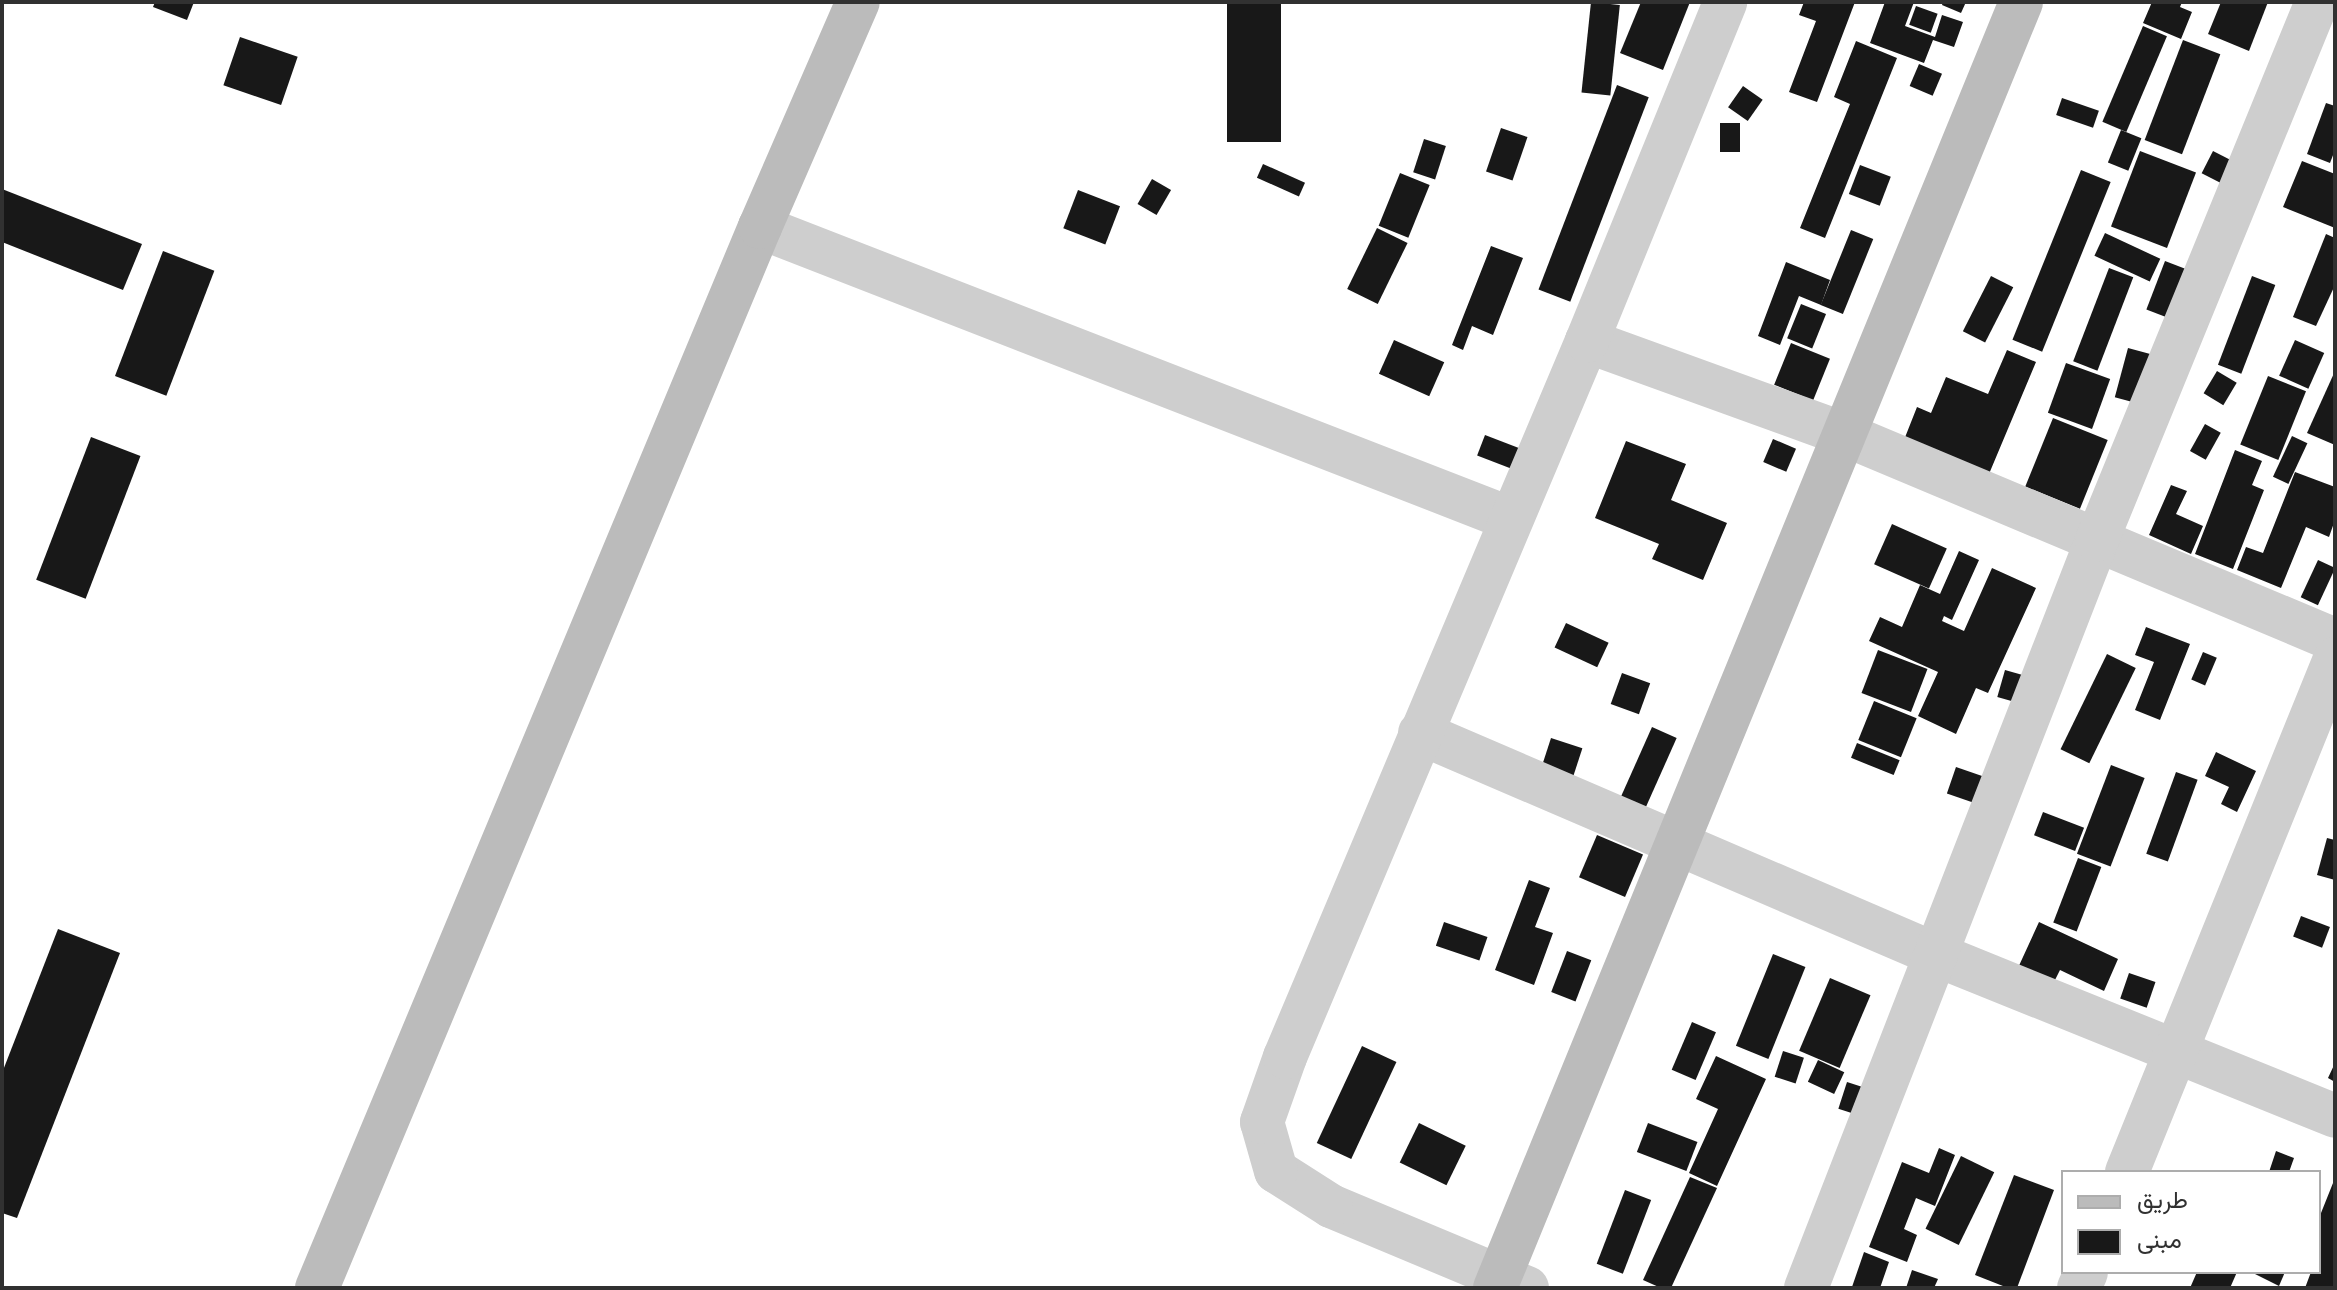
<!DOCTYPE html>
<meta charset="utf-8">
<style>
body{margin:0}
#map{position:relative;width:2337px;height:1290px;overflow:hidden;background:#fff;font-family:"Archivo Narrow",Vazirmatn,sans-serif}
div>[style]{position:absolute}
.building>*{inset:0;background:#181818;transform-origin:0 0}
.street>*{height:44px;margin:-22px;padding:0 22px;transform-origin:22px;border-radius:22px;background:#cecece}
.secondary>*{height:44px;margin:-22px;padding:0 22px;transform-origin:22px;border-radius:22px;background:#bbb}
span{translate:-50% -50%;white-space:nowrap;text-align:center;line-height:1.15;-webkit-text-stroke:8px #fff;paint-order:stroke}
.frame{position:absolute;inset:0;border:4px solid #313131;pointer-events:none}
.legend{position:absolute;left:2061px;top:1170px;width:260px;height:104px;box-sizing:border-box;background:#fff;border:2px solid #adadad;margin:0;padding:10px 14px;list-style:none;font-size:24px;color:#313131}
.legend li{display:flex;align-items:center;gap:16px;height:40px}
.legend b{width:40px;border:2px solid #adadad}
</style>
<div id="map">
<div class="building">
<i style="clip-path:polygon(155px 2px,194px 2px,187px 20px,153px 7px)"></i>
<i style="left:1227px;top:2px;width:54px;height:140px"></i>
<i style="left:1591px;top:2px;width:29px;height:91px;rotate:6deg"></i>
<i style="clip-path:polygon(1641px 2px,1690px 2px,1663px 70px,1620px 53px)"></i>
<i style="clip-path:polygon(1804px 2px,1855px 2px,1817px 102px,1789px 92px,1816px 21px,1799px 15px)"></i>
<i style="clip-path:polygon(1885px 2px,1914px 2px,1905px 26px,1935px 37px,1942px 15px,1963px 22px,1954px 47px,1933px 40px,1924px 63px,1870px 43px)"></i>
<i style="clip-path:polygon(1943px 2px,1966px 2px,1961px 13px,1942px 5px)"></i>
<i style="clip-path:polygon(2152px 2px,2182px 2px,2180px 7px,2192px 12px,2181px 39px,2143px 23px)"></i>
<i style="clip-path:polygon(2221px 2px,2268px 2px,2249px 51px,2208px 34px)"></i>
<i style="left:1916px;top:6px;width:23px;height:20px;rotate:20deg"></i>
<i style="left:2143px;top:26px;width:26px;height:104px;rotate:23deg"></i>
<i style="left:240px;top:37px;width:61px;height:51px;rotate:19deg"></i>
<i style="left:2183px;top:40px;width:40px;height:107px;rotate:21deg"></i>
<i style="clip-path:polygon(1856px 41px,1897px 58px,1825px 238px,1800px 228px,1850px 104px,1834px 97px)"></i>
<i style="left:1919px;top:64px;width:25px;height:24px;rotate:23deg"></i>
<i style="left:1617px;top:85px;width:34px;height:219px;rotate:21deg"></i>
<i style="left:1743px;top:86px;width:24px;height:26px;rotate:35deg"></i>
<i style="left:2062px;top:98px;width:39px;height:18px;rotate:19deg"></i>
<i style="clip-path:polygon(2326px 103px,2335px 106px,2335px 150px,2330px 163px,2307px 154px)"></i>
<i style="left:1740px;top:123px;width:29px;height:20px;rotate:90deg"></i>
<i style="left:1501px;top:128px;width:28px;height:46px;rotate:19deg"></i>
<i style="left:2121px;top:130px;width:22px;height:35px;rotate:22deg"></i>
<i style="left:1424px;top:139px;width:23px;height:35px;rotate:18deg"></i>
<i style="left:2140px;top:151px;width:60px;height:81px;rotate:21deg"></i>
<i style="left:2213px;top:151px;width:22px;height:25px;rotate:27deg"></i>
<i style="clip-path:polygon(2302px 161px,2335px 174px,2335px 228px,2283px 207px)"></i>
<i style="left:1263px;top:164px;width:46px;height:15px;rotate:24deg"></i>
<i style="left:1860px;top:165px;width:33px;height:31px;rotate:21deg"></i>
<i style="left:2081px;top:170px;width:32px;height:183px;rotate:22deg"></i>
<i style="left:1400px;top:173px;width:32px;height:57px;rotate:22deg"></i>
<i style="left:1152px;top:179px;width:22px;height:29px;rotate:30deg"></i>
<i style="clip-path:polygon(2px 189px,142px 244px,123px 290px,2px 242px)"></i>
<i style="left:1078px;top:190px;width:45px;height:41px;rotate:21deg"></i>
<i style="left:1377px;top:228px;width:34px;height:68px;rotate:26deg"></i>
<i style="left:1851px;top:230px;width:24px;height:81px;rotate:22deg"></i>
<i style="left:2105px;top:233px;width:61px;height:25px;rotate:25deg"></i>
<i style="clip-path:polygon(2326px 234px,2335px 238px,2335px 285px,2316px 326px,2293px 317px)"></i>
<i style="clip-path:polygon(1491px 246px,1523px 258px,1493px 335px,1472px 326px,1463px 350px,1452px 345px)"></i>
<i style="left:163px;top:251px;width:55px;height:134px;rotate:21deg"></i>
<i style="left:2165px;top:261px;width:30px;height:52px;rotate:21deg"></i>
<i style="clip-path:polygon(1786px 262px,1830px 280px,1821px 305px,1799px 296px,1780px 345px,1758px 336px)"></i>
<i style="left:2109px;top:268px;width:26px;height:100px;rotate:21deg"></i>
<i style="left:1991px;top:276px;width:25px;height:62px;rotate:27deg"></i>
<i style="left:2252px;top:276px;width:25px;height:95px;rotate:21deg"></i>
<i style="left:1801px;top:304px;width:27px;height:37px;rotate:22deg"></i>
<i style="left:1394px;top:340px;width:55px;height:37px;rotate:24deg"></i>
<i style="left:2295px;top:340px;width:32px;height:39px;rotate:24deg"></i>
<i style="left:1791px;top:343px;width:42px;height:45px;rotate:22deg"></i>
<i style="left:2128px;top:348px;width:23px;height:51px;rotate:15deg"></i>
<i style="clip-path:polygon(2007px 350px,2036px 362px,1981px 493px,1902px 445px,1917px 407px,1931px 413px,1946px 377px,1988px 394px)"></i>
<i style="left:2066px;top:363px;width:47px;height:53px;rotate:20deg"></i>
<i style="left:2217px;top:371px;width:23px;height:26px;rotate:31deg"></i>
<i style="clip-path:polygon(2335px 371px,2335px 445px,2307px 433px)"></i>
<i style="left:2268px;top:376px;width:41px;height:74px;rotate:22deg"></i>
<i style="left:2053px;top:418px;width:59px;height:74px;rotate:22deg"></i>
<i style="left:2205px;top:424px;width:18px;height:31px;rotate:29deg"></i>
<i style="left:1485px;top:435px;width:39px;height:22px;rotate:21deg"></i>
<i style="left:2292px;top:436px;width:17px;height:45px;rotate:25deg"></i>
<i style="left:91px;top:437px;width:53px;height:153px;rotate:21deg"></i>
<i style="left:1773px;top:439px;width:25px;height:25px;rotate:23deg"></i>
<i style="clip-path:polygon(1626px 441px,1686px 464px,1671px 500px,1727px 523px,1703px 580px,1652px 559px,1659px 544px,1595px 518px)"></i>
<i style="clip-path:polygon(2235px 450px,2262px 461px,2252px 485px,2264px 490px,2233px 569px,2195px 554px)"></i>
<i style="clip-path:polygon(2295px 472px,2335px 487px,2335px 520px,2329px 537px,2306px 527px,2281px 588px,2237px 570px,2246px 547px,2263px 553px)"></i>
<i style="clip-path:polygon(2171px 485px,2187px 491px,2176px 514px,2203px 526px,2191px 554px,2149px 535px)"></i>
<i style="left:1892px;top:524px;width:60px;height:44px;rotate:24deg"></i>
<i style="clip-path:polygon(1959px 551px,1979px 560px,1952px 620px,1944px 616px,1942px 621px,1964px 631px,1992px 568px,2036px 588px,1988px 693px,1976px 688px,1956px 734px,1918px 716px,1938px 672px,1869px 641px,1880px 617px,1902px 627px,1920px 585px,1940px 594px)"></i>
<i style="left:2318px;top:560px;width:19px;height:41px;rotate:25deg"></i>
<i style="left:1566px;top:623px;width:47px;height:27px;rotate:25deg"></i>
<i style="clip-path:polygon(2146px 627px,2190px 644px,2160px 720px,2135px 710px,2154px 662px,2135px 655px)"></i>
<i style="left:1878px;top:650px;width:53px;height:46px;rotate:21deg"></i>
<i style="left:2203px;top:652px;width:15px;height:30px;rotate:23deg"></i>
<i style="left:2107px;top:654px;width:32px;height:106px;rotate:26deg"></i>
<i style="left:2005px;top:670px;width:35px;height:28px;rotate:16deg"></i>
<i style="left:1622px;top:673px;width:30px;height:33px;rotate:20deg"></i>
<i style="left:1874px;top:701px;width:46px;height:42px;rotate:22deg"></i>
<i style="left:1652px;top:727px;width:27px;height:77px;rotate:24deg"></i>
<i style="left:1551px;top:738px;width:33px;height:30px;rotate:18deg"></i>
<i style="left:1857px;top:743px;width:46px;height:16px;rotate:22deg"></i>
<i style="clip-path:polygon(2216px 752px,2256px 771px,2237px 812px,2221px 804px,2229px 787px,2205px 776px)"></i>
<i style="left:2111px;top:765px;width:36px;height:95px;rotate:21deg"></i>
<i style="left:1956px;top:767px;width:36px;height:28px;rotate:19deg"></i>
<i style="left:2176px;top:772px;width:23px;height:87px;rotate:20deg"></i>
<i style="left:2043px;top:812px;width:44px;height:25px;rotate:21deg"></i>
<i style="left:1597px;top:835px;width:50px;height:46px;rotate:23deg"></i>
<i style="clip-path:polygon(2327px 838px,2335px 840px,2335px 880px,2317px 875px)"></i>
<i style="left:2078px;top:858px;width:25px;height:69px;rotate:21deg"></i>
<i style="clip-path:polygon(1529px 880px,1550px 888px,1535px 927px,1553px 933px,1534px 985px,1495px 970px)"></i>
<i style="left:2301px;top:916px;width:31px;height:22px;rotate:21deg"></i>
<i style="left:1444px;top:922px;width:46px;height:25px;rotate:19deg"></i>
<i style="clip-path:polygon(2039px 922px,2118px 959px,2104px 991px,2060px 970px,2052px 986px,2017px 970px)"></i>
<i style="clip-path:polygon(58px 929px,120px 953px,17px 1218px,2px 1213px,2px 1073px)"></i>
<i style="left:1567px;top:951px;width:26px;height:44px;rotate:21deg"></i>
<i style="left:1773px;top:954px;width:35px;height:99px;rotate:22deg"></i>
<i style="left:2129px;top:973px;width:28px;height:27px;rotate:19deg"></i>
<i style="left:1830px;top:978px;width:44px;height:79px;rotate:23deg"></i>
<i style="left:1692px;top:1022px;width:26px;height:52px;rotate:23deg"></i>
<i style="left:1362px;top:1046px;width:38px;height:107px;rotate:25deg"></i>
<i style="left:1783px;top:1051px;width:22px;height:27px;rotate:18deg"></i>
<i style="clip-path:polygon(1716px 1056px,1766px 1079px,1717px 1186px,1689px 1173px,1718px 1109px,1696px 1099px)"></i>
<i style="left:1818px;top:1060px;width:29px;height:24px;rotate:25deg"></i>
<i style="clip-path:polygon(2335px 1063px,2335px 1082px,2328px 1078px)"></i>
<i style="left:1847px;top:1082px;width:22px;height:28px;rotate:18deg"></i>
<i style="left:1419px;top:1123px;width:52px;height:44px;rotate:26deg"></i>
<i style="left:1648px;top:1123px;width:53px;height:31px;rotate:21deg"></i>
<i style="clip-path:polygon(1939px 1148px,1955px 1155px,1935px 1206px,1916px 1198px,1904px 1229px,1917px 1235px,1907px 1262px,1869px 1247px,1902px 1162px,1929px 1173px)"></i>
<i style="clip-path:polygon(2276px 1151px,2294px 1158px,2289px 1172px,2269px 1172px)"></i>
<i style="left:1961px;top:1156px;width:37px;height:81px;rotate:26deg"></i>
<i style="clip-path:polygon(2014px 1175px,2054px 1190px,2017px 1288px,2008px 1288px,1975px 1275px)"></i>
<i style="clip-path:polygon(1690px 1177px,1717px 1188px,1671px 1288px,1661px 1288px,1643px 1280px)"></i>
<i style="clip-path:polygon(2335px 1178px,2335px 1288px,2305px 1288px,2311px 1272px,2319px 1272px,2319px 1218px)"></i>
<i style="left:1625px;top:1190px;width:28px;height:79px;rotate:21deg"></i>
<i style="clip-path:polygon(1864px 1252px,1889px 1262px,1880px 1288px,1852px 1287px)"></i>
<i style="clip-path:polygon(1912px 1270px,1938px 1279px,1934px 1288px,1906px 1288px)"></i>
<i style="clip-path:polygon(2197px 1272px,2237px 1272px,2230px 1288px,2190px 1288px)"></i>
<i style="clip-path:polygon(2251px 1272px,2285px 1272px,2279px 1286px)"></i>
</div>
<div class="street">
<i style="left:760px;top:227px;width:806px;rotate:21.25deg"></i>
<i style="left:1587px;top:341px;width:276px;rotate:19.9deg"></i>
<i style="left:1846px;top:435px;width:530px;rotate:22.74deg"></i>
<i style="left:1420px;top:733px;width:563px;rotate:23.24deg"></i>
<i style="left:1937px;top:955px;width:429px;rotate:22deg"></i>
<i style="left:2127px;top:1172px;width:554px;rotate:-67.93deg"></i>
<i style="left:1527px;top:1288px;width:212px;rotate:-157.3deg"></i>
<i style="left:1331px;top:1206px;width:65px;rotate:-147.5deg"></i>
<i style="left:1276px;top:1171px;width:51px;rotate:-105.9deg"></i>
<i style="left:1262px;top:1122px;width:69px;rotate:-70.5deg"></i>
<i style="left:1285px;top:1057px;width:777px;rotate:-67.13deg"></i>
<i style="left:1587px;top:341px;width:366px;rotate:-67.8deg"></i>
<i style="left:1806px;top:1288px;width:803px;rotate:-68.74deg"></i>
<i style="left:2097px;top:540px;width:581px;rotate:-67.76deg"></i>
<i style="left:2079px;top:1288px;width:17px;rotate:-66deg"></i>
</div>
<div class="secondary">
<i style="left:317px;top:1288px;width:1150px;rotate:-67.34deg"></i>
<i style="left:760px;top:227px;width:245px;rotate:-66.5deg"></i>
<i style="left:1495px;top:1288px;width:1389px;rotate:-67.75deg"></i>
</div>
<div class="frame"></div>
<ul class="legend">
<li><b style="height:10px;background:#bbb"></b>طريق</li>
<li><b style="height:22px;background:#181818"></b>مبنى</li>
</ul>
</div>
